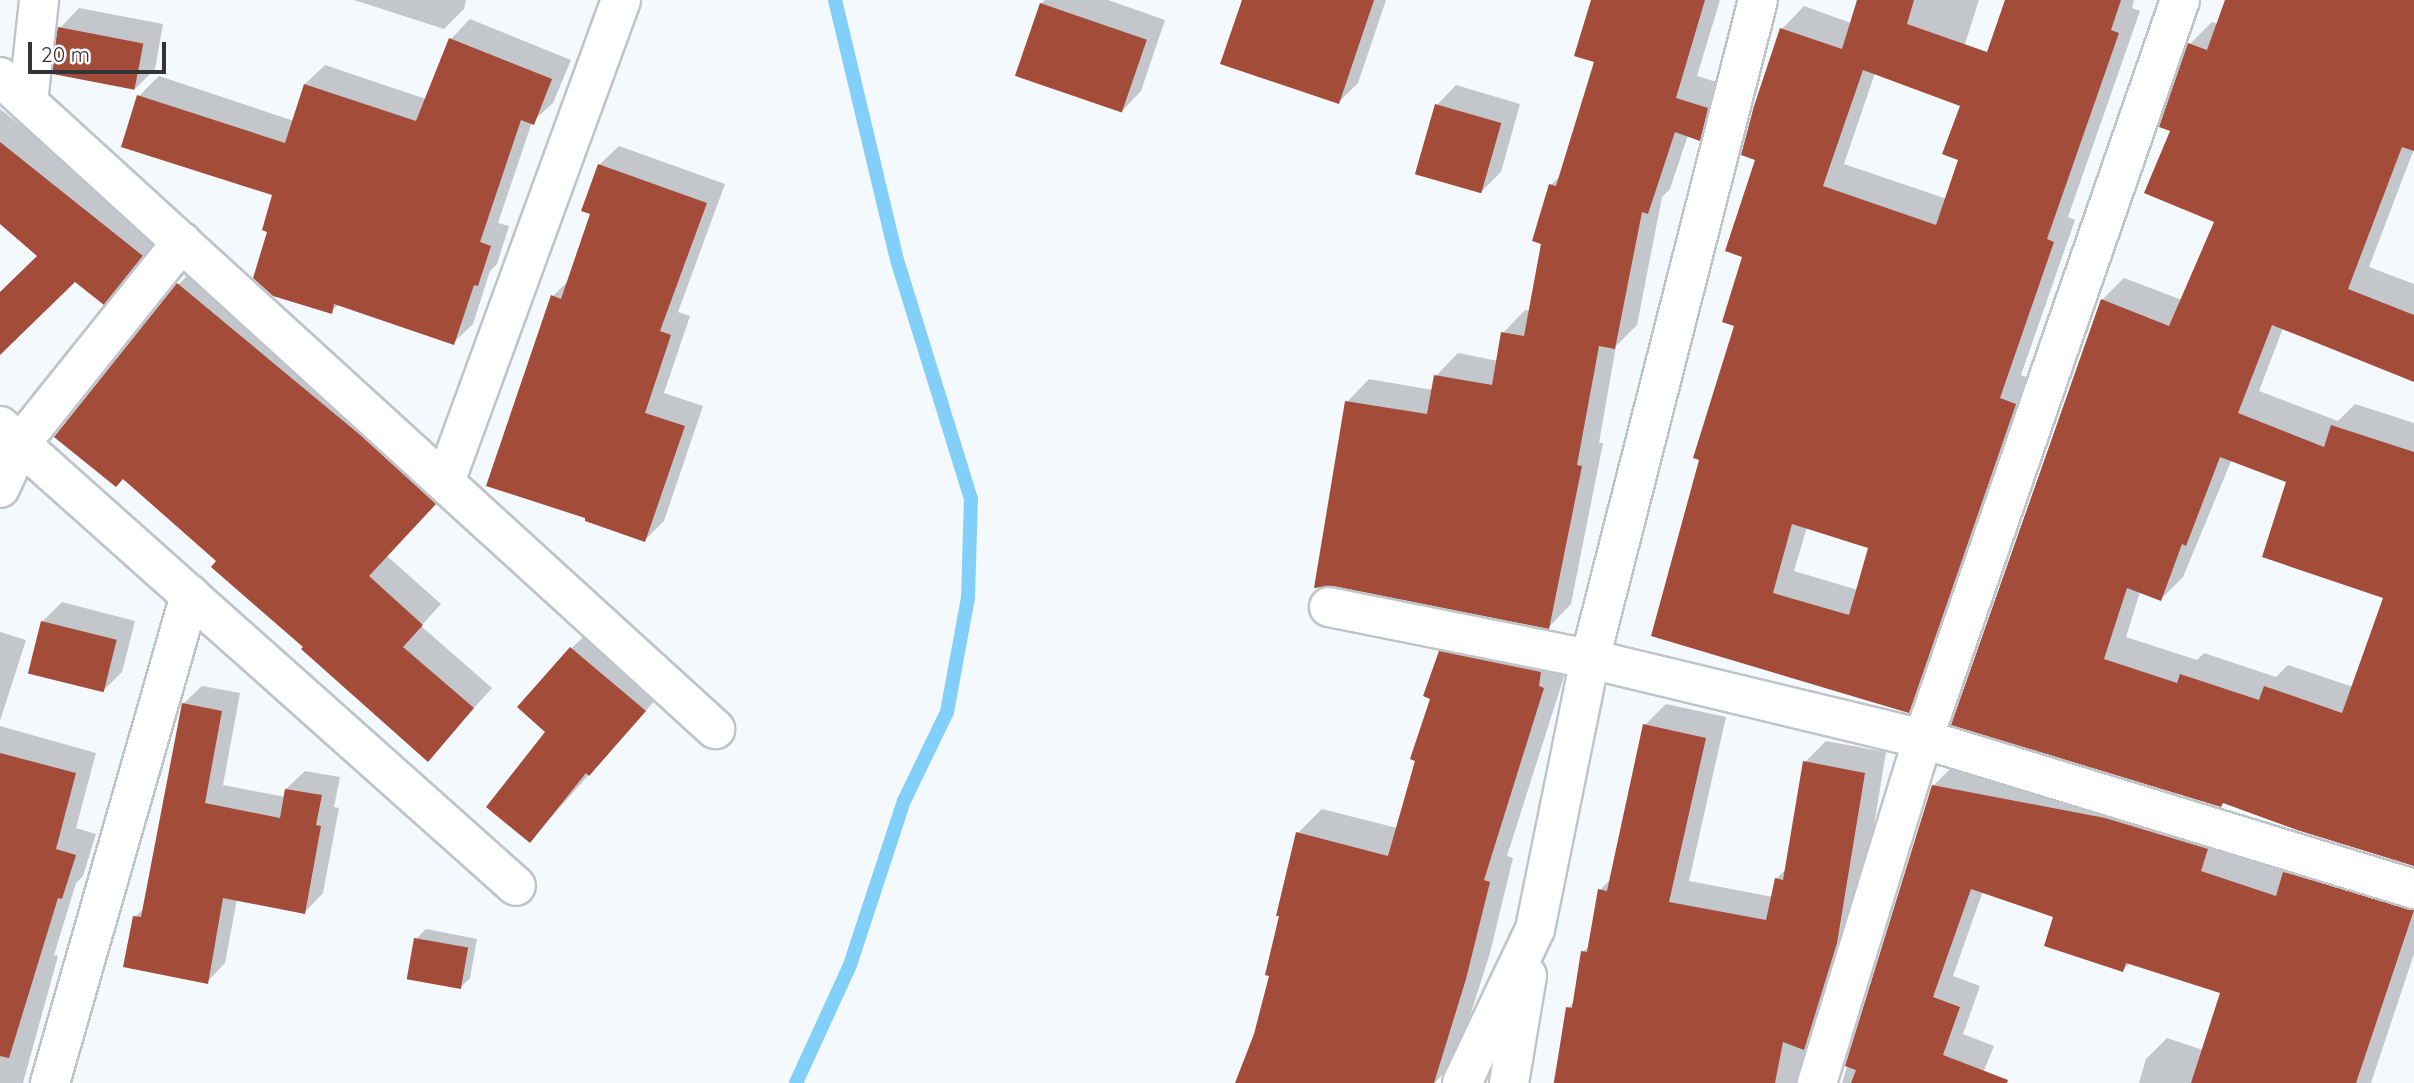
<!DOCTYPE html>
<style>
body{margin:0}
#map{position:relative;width:2414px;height:1083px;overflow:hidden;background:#f4f9fe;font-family:Quicksand,sans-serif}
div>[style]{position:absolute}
.shadow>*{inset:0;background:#0003}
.stream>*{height:14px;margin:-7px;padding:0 7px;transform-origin:7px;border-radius:7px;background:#82d0f9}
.building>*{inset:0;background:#a44c3a;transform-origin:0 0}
.roads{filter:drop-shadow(2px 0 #bfc4ca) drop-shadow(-2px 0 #bfc4ca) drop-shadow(0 2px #bfc4ca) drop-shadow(0 -2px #bfc4ca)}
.minor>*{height:38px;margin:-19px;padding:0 19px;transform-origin:19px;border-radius:19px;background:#fff}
span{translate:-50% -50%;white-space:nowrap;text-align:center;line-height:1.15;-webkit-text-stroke:7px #fff;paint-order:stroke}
.scale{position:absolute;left:28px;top:42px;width:138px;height:32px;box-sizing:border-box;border:4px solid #323437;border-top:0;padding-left:9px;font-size:21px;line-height:24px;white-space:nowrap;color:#323437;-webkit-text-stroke:5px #fff;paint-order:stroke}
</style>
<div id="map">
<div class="shadow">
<i style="clip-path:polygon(354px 0,466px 0,464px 9px,444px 29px)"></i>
<i style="clip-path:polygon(1045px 0,1108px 0,1165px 20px,1141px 91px,1122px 111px,1041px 4px)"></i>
<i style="clip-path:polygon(1244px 0,1386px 0,1358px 83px,1339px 102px)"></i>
<i style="clip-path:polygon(1593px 0,1720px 0,1697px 76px,1729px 86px,1722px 116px,1699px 139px,1688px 135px,1670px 189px,1662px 197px,1637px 325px,1616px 346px,1599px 443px,1603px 443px,1571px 604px,1549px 627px,1333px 584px,1347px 402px,1369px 379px,1433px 390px,1436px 376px,1458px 353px,1498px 361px,1503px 333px,1525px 310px,1530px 311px,1551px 185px,1561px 175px,1596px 61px)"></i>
<i style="clip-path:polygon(evenodd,1858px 0,1979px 0,1956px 72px,1875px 73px,1844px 164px,1947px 199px,2039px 0,2134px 0,2132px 8px,2140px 11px,2068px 217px,2075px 220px,2021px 375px,2037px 382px,1931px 689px,1908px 711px,1653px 635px,1737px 325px,1758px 159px,1743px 154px,1782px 29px,1804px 6px,1851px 23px,1858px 0,1807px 527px,1871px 547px,1858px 590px,1794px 571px,1807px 527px)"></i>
<i style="clip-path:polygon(evenodd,2227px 0,2414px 0,2414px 149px,2369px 267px,2414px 284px,2414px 380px,2283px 328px,2259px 391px,2338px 421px,2355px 404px,2414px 423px,2414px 866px,2224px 802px,2221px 805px,1953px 724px,2102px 300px,2124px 278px,2182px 300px,2216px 222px,2172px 130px,2190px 44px,2212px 22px,2218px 24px,2227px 0,2232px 459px,2288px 481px,2385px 597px,2353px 687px,2288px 665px,2276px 677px,2204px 653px,2197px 660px,2126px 637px,2140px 592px,2161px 599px,2183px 577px,2232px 459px)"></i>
<i style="clip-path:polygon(79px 8px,163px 24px,155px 69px,135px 89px,60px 28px)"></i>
<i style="clip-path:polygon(470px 19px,571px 60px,553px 103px,532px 122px,498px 223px,509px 226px,497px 264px,490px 271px,473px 324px,453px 343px,339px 304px,331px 312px,269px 230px,274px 194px,139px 96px,159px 76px,294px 121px,305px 84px,325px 65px,426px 99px,451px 39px)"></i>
<i style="clip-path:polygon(1456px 85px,1520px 104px,1501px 172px,1481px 192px,1437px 105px)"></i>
<i style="clip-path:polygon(0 109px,161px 235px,104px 302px,75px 280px,0 352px,0 293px,39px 255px,0 222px)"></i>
<i style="clip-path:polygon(619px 146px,725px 184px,678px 312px,690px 316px,664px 393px,703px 406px,664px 521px,645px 540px,553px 296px,569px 280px,592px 213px,599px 165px)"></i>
<i style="clip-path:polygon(198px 265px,454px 484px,387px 556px,441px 604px,421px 626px,492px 688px,427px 760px,218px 561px,178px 285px)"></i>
<i style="clip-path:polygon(62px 602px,135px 621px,122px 672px,103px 691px,42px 622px)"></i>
<i style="clip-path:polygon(1465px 628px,1568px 664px,1507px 856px,1513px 858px,1490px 953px,1457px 1057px,1435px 1083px,1236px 1083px,1256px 1035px,1272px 975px,1298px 833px,1322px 809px,1397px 828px,1432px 698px,1440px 652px)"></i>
<i style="clip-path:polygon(591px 629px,664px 690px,530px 841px,548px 732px,571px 649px)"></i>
<i style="clip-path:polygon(0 632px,26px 640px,0 721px)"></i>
<i style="clip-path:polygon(202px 686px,240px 693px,223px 785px,285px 797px,286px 789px,305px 771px,340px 777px,334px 807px,339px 808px,323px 893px,305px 912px,237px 899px,225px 963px,207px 982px,135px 917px,145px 907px,183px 704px)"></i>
<i style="clip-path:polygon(1666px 704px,1726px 717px,1689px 881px,1773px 897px,1776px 879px,1786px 869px,1805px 762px,1826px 741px,1886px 752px,1832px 1083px,1553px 1083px,1568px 1008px,1575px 1001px,1583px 952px,1590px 945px,1600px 890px,1612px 878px,1645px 725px)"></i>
<i style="clip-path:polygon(0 726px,96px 753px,76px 828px,96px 834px,83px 876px,76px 883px,54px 955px,58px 956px,23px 1083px,0 1083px)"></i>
<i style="clip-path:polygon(1954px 765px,2286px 872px,2306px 852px,2414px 883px,2414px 954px,2371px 1083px,2139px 1083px,2146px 1059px,2167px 1038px,2203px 1050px,2222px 992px,2131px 962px,2123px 970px,2055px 915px,1983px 891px,1953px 976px,1980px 986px,1963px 1034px,1994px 1046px,1979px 1083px,1842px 1083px,1933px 786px)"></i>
<i style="clip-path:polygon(426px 929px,477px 939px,470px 978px,460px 988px,416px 939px)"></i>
</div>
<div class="stream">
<i style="left:796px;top:1083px;width:130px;rotate:-65.4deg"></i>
<i style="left:850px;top:965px;width:173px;rotate:-71.8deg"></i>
<i style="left:904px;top:801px;width:99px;rotate:-64.2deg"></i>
<i style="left:947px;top:712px;width:116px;rotate:-79.6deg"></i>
<i style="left:968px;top:598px;width:99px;rotate:-88.3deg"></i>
<i style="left:971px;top:499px;width:250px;rotate:-107.2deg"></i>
<i style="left:897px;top:260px;width:267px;rotate:-103.4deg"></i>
</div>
<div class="building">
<i style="clip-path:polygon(1242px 0,1374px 0,1339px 104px,1220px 64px)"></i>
<i style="clip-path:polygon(1591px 0,1705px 0,1676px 98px,1708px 108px,1700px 141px,1675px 132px,1648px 214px,1642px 212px,1615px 349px,1599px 346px,1577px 465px,1582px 466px,1549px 629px,1333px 586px,1314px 588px,1345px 401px,1427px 414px,1434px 375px,1492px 385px,1501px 332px,1524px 336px,1541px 244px,1532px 241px,1549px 184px,1556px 186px,1594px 62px,1574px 56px)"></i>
<i style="clip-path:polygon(evenodd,1857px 0,1914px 0,1907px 24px,1987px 52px,2005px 0,2121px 0,2111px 30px,2119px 33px,2047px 239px,2054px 242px,2000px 398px,2016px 404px,1909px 713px,1651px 636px,1699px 460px,1693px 458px,1734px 326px,1722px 322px,1742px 257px,1725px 251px,1755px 160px,1741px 155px,1754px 106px,1780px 28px,1842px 49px,1857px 0,1863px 70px,1960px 106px,1942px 154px,1958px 160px,1936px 225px,1823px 186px,1863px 70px,1857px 0,1792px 524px,1868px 548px,1849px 615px,1773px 593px,1792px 524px)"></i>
<i style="clip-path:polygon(evenodd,2225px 0,2414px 0,2414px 151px,2402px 147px,2348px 289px,2414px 315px,2414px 382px,2272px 325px,2238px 413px,2324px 447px,2331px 425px,2414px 452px,2414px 866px,2297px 830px,2223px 803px,2221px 807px,1951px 725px,2101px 299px,2169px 326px,2214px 222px,2144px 193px,2170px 131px,2159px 127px,2188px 43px,2207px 50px,2225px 0,2220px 457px,2286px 482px,2262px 557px,2383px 598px,2342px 713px,2264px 686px,2259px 700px,2180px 674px,2177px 683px,2104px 659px,2127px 588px,2161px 601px,2182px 544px,2186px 546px,2220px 457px)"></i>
<i style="left:1040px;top:3px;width:113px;height:77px;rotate:19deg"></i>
<i style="left:58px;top:27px;width:87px;height:47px;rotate:11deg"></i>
<i style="clip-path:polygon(449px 38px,552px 79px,534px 125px,521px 120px,480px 242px,491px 246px,478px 286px,474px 285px,454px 345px,334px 304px,332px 314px,273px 296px,253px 278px,267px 232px,262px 230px,272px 195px,121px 147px,137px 95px,285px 143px,304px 84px,416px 121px)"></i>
<i style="left:1435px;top:104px;width:69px;height:73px;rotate:16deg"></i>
<i style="clip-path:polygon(0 142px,143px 256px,104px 305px,75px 282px,0 355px,0 292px,37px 256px,0 224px)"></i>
<i style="clip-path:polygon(598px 164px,707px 203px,660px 331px,671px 335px,645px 413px,685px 426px,645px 542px,585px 521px,585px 518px,486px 486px,551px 295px,561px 299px,590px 214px,581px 211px)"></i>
<i style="clip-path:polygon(177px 283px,365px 439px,436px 504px,369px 576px,423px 625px,403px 647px,474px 708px,428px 762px,301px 649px,303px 647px,211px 567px,216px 561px,123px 479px,116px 487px,54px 437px)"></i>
<i style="left:41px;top:621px;width:78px;height:54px;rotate:14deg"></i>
<i style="clip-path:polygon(570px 647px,646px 711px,589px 776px,586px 773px,530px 843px,486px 807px,545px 732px,517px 707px)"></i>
<i style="clip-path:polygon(1439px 651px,1541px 672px,1539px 686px,1544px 688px,1484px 880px,1490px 882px,1466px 979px,1434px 1083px,1235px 1083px,1254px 1034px,1269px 976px,1265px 975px,1279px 916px,1276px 916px,1296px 832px,1388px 856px,1415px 761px,1410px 759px,1430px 699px,1423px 696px)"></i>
<i style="clip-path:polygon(182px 703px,222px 711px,205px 803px,280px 818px,285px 789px,322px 795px,316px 825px,321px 826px,305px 914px,223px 898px,208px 984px,123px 967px,133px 916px,141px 917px)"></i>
<i style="clip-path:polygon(1643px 724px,1706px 738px,1669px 902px,1766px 920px,1775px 878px,1783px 880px,1803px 761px,1865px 773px,1837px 943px,1804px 1050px,1783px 1042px,1775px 1083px,1554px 1083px,1566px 1007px,1572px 1008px,1581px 951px,1587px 952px,1598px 889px,1607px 891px)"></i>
<i style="clip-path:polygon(0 753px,76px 773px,56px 849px,76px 855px,62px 899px,58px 898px,9px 1058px,0 1056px)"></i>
<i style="clip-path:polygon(1932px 785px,2105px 818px,2208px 849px,2201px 871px,2276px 896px,2283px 872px,2414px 910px,2356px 1083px,2191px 1083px,2220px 993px,2126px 963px,2123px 972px,2044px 946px,2053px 917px,1971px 889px,1933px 997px,1960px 1007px,1943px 1055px,2008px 1080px,2007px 1083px,1851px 1083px,1856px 1070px,1845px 1066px)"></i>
<i style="left:414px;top:938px;width:55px;height:42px;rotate:10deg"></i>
</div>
<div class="roads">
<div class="minor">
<i style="left:0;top:77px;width:968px;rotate:42.36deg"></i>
<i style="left:28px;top:102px;width:103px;rotate:-83.8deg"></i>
<i style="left:0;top:426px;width:691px;rotate:41.72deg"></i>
<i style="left:445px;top:482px;width:513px;rotate:-69.94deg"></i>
<i style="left:0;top:488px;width:48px;rotate:-65.6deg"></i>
<i style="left:20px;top:444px;width:259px;rotate:-51.3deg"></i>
<i style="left:1329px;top:607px;width:266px;rotate:11.3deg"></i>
<i style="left:1590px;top:659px;width:342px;rotate:13.5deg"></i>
<i style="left:1923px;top:739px;width:513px;rotate:16.99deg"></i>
<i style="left:50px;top:1083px;width:508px;rotate:-73.99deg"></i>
<i style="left:1462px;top:1083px;width:170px;rotate:-64.6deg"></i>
<i style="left:1535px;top:929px;width:276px;rotate:-78.5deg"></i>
<i style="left:1590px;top:659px;width:680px;rotate:-75.7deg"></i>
<i style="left:1509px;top:1083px;width:109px;rotate:-80.5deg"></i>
<i style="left:1817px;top:1083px;width:360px;rotate:-72.9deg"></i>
<i style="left:1923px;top:739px;width:782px;rotate:-70.82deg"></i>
</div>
</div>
<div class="scale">20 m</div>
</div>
